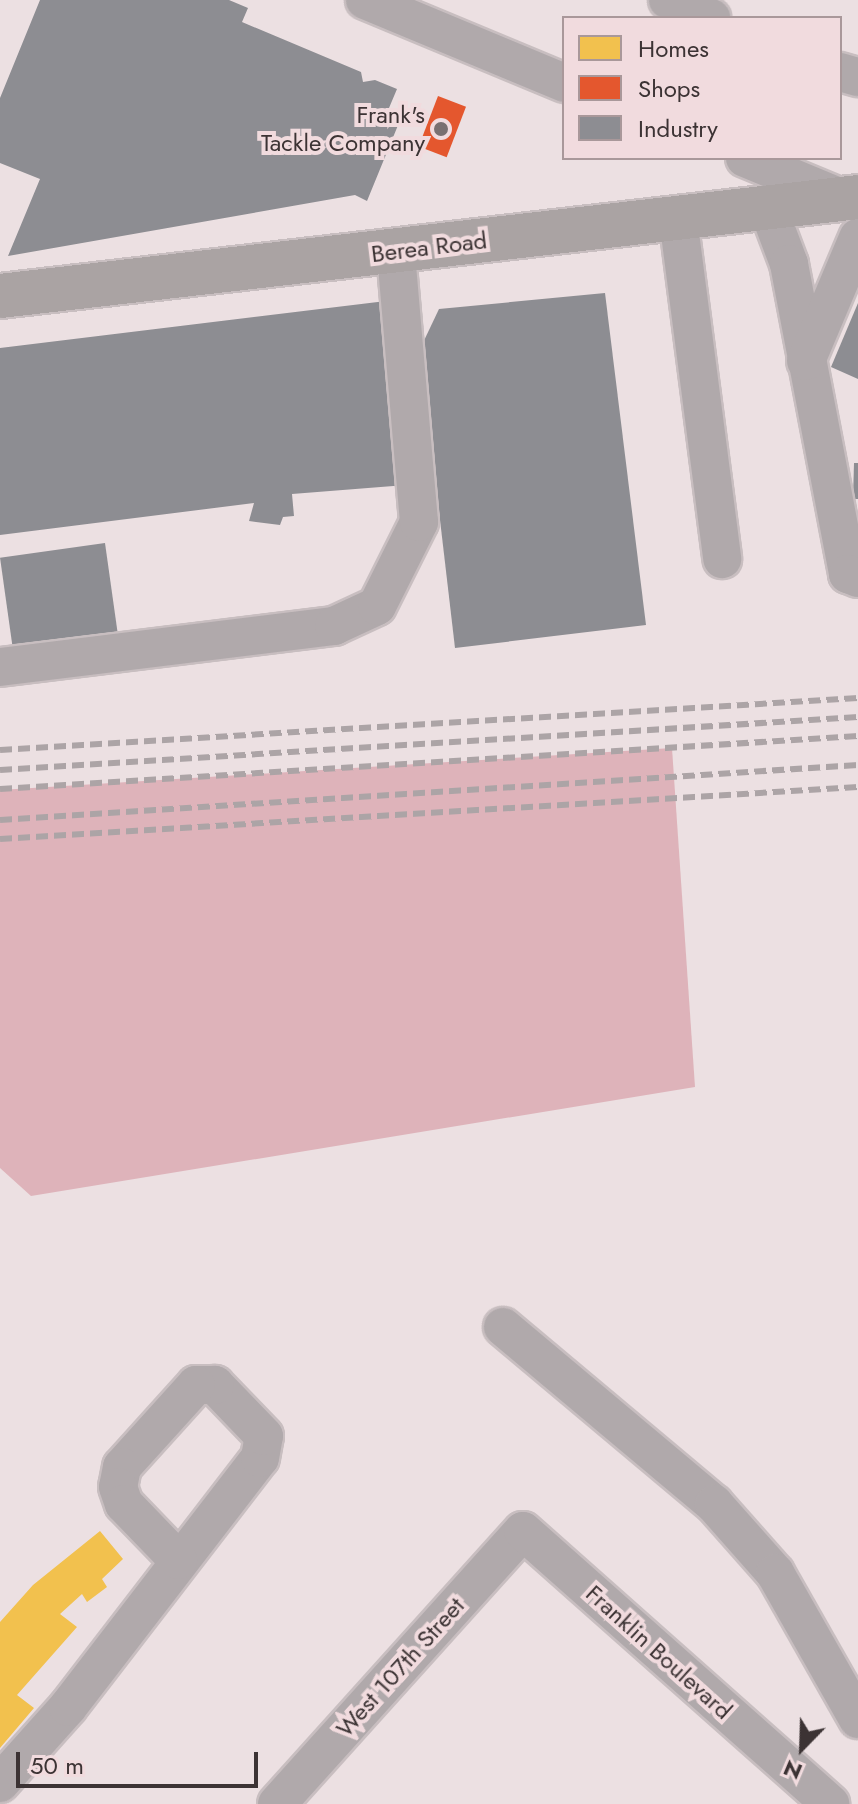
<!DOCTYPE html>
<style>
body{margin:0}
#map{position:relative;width:858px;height:1804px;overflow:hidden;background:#ece0e2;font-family:Jost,sans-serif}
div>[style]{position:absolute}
.forest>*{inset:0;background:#deb3ba}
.homes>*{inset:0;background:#f2c14e}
.shops>*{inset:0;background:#e4572e;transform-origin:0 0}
.industry>*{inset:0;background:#8d8d92;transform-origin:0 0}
.roads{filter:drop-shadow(2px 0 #c8bec0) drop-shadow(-2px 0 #c8bec0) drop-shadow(0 2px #c8bec0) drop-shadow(0 -2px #c8bec0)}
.minor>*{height:38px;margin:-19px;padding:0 19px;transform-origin:19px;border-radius:19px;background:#b0a9ab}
.major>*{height:44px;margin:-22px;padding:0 22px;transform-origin:22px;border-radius:22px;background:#aaa3a3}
.rail>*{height:6px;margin-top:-3px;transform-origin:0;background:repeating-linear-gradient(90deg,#aca4a6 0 12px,transparent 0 18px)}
.dots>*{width:22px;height:22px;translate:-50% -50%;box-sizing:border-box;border:4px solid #f1dbde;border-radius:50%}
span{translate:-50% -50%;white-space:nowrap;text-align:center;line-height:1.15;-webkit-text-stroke:8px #f1dbde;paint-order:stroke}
.poi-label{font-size:24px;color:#3c3334}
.right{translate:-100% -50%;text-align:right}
.street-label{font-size:24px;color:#3c3334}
.legend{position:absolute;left:562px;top:16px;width:280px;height:144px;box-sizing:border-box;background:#f1dbde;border:2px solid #a9989a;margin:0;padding:10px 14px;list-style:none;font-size:24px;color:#3c3334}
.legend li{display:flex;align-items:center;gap:16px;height:40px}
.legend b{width:40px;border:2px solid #a9989a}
.north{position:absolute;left:762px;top:1708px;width:80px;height:80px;-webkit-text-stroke:6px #f1dbde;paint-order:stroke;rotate:203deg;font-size:22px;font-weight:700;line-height:32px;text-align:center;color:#3c3334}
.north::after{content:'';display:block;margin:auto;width:28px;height:36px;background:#3c3334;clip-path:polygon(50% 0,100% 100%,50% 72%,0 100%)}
.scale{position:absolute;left:16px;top:1752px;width:242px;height:36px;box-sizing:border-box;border:4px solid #3c3334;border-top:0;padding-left:10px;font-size:24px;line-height:28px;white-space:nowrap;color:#3c3334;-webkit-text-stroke:6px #f1dbde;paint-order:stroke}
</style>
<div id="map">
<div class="forest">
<i style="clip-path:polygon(672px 748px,695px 1087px,31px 1196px,0 1168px,0 790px)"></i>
</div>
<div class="homes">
<i style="clip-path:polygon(100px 1531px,123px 1559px,102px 1579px,107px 1587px,87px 1602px,82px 1594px,60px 1614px,77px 1627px,17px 1695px,34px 1708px,0 1748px,0 1622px,33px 1585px)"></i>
</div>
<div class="shops">
<i style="left:438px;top:96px;width:30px;height:54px;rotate:21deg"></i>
</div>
<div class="industry">
<i style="clip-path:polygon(40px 0,229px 0,248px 8px,242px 22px,361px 72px,363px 82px,375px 80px,397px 89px,389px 108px,403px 113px,367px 201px,355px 195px,8px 256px,40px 179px,0 163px,0 98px)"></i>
<i style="clip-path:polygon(605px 293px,646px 625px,455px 648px,420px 349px,439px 309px)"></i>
<i style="clip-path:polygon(386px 301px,406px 485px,292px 494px,294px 516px,283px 517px,280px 525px,249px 521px,254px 503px,0 535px,0 348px)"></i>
<i style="clip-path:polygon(858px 303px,858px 379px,831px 367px)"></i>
<i style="clip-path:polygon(854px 463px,858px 463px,858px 499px,853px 499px)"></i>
<i style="left:105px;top:543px;width:99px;height:106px;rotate:82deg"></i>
</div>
<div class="roads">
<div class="minor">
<i style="left:365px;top:0;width:216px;rotate:22.6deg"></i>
<i style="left:668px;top:0;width:47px;rotate:22.7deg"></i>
<i style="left:840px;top:72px;width:19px;rotate:16deg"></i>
<i style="left:745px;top:158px;width:107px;rotate:22.5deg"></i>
<i style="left:768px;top:208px;width:60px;rotate:69.4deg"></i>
<i style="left:789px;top:264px;width:316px;rotate:79.2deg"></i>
<i style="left:848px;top:574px;width:11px;rotate:22deg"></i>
<i style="left:678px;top:218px;width:344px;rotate:82.6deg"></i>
<i style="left:806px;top:361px;width:134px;rotate:-67.1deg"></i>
<i style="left:0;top:667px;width:337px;rotate:-7deg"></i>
<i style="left:334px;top:626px;width:47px;rotate:-24.9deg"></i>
<i style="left:377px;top:606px;width:94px;rotate:-63.4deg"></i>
<i style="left:419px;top:522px;width:272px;rotate:-94.9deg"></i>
<i style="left:503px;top:1327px;width:275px;rotate:40deg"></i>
<i style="left:714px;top:1504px;width:92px;rotate:48.5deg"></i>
<i style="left:775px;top:1573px;width:168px;rotate:60.4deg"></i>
<i style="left:0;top:1783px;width:102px;rotate:-48.2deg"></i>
<i style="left:68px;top:1707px;width:314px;rotate:-52.4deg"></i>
<i style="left:260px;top:1458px;width:22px;rotate:-80deg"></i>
<i style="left:264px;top:1436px;width:71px;rotate:-133.9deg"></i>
<i style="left:215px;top:1385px;width:19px;rotate:180deg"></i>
<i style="left:196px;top:1385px;width:110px;rotate:132.1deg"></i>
<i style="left:122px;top:1467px;width:20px;rotate:101deg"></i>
<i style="left:118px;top:1487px;width:18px;rotate:71deg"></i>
<i style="left:124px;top:1504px;width:78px;rotate:46deg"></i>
<i style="left:277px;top:1804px;width:367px;rotate:-48deg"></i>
<i style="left:523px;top:1531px;width:411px;rotate:41.6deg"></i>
</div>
<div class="major">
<i style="left:0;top:296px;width:864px;rotate:-6.58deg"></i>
</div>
</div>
<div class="rail">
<i style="left:0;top:750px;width:860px;rotate:-3.47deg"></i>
<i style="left:0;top:770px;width:860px;rotate:-3.53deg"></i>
<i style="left:0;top:789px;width:860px;rotate:-3.53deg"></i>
<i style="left:0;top:820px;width:860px;rotate:-3.67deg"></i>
<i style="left:0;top:839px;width:860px;rotate:-3.47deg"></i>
</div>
<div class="dots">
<i style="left:441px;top:129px;background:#7a7071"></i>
</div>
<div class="poi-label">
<span class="right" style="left:425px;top:129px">Frank's<br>Tackle Company</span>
</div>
<div class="street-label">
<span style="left:429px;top:247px;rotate:-7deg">Berea Road</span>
<span style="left:659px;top:1652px;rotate:42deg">Franklin Boulevard</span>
<span style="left:400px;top:1667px;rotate:-48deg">West 107th Street</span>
</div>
<ul class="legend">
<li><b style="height:22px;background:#f2c14e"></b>Homes</li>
<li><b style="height:22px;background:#e4572e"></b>Shops</li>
<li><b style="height:22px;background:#8d8d92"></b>Industry</li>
</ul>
<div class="north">N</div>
<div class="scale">50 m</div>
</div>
